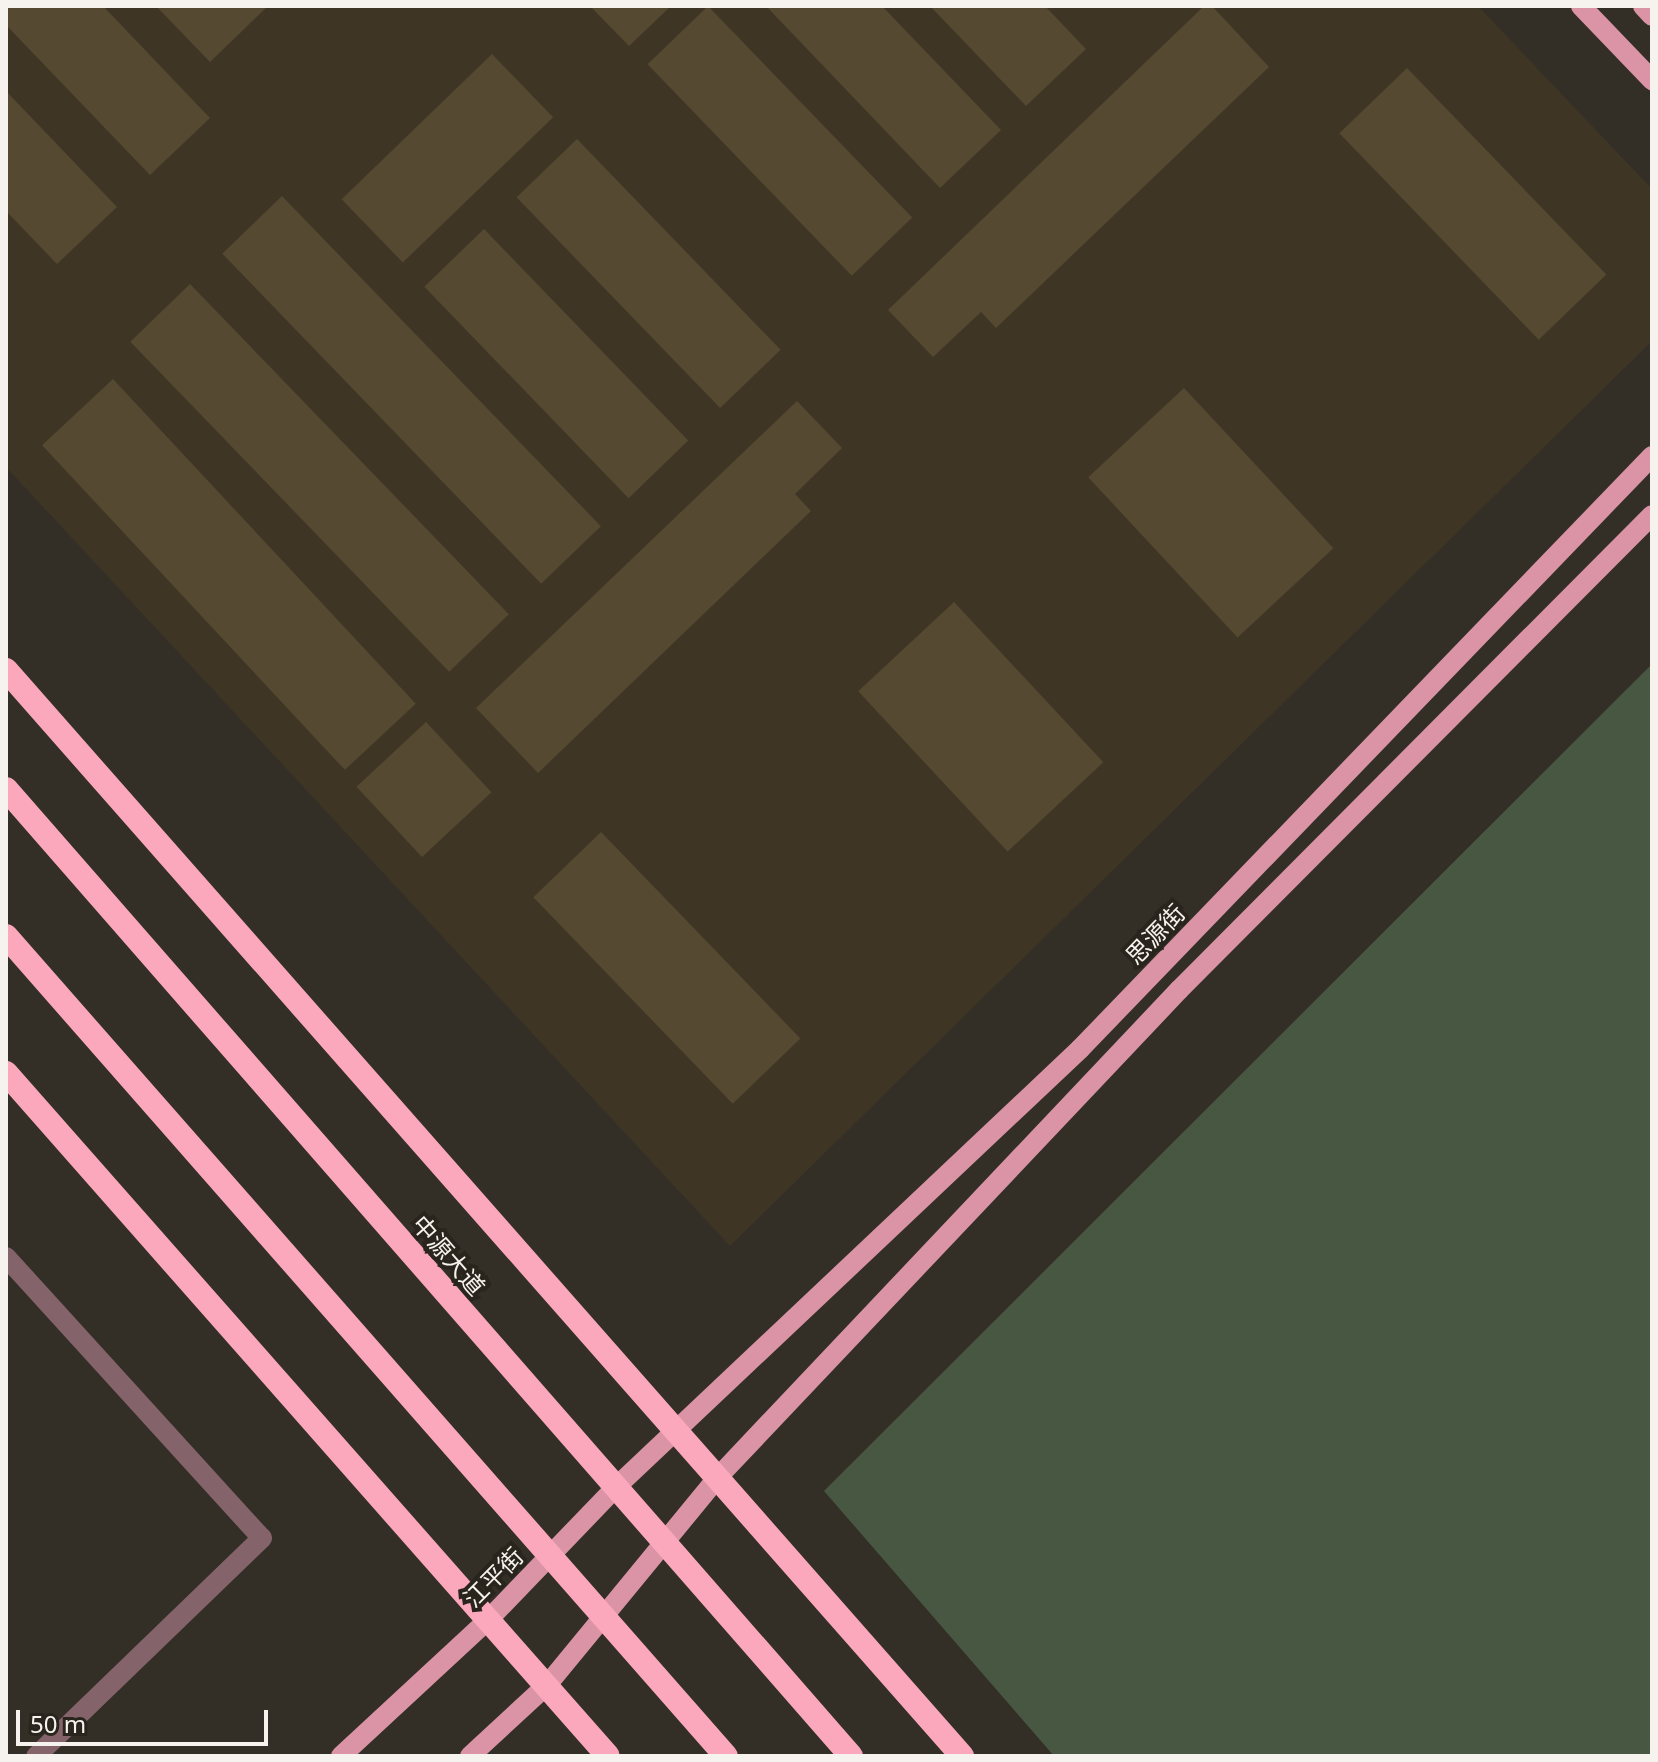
<!DOCTYPE html>
<meta charset="utf-8">
<style>
body{margin:0}
#map{position:relative;width:1658px;height:1762px;overflow:hidden;background:#332f27;font-family:"Noto Sans","Noto Sans SC",sans-serif}
div>[style]{position:absolute}
.commercial>*{inset:0;background:#3f3525}
.green>*{inset:0;background:#485741}
.building>*{inset:0;background:#564931;transform-origin:0 0}
.minor>*{height:20px;margin:-10px;padding:0 10px;transform-origin:10px;border-radius:10px;background:#85636b}
.major>*{height:20px;margin:-10px;padding:0 10px;transform-origin:10px;border-radius:10px;background:#da94a5}
.highway>*{height:24px;margin:-12px;padding:0 12px;transform-origin:12px;border-radius:12px;background:#fba8bc}
span{translate:-50% -50%;white-space:nowrap;text-align:center;line-height:1.15;-webkit-text-stroke:8px #29251d;paint-order:stroke}
.street-label{font-size:24px;color:#f6f3ee}
.frame{position:absolute;inset:0;border:8px solid #f6f3ee;pointer-events:none}
.scale{position:absolute;left:16px;top:1710px;width:252px;height:36px;box-sizing:border-box;border:4px solid #f6f3ee;border-top:0;padding-left:10px;font-size:24px;line-height:28px;white-space:nowrap;color:#f6f3ee;-webkit-text-stroke:6px #29251d;paint-order:stroke}
</style>
<div id="map">
<div class="commercial">
<i style="clip-path:polygon(6px 6px,1478px 6px,1652px 189px,1652px 341px,730px 1246px,6px 467px)"></i>
</div>
<div class="green">
<i style="clip-path:polygon(1652px 664px,1652px 1756px,1054px 1756px,824px 1491px)"></i>
</div>
<div class="building">
<i style="clip-path:polygon(6px 6px,103px 6px,210px 118px,150px 175px,6px 25px)"></i>
<i style="clip-path:polygon(156px 6px,268px 6px,210px 62px)"></i>
<i style="clip-path:polygon(590px 6px,671px 6px,629px 46px)"></i>
<i style="left:708px;top:6px;width:294px;height:84px;rotate:46deg"></i>
<i style="clip-path:polygon(766px 6px,882px 6px,1001px 130px,940px 188px)"></i>
<i style="clip-path:polygon(930px 6px,1045px 6px,1086px 49px,1026px 106px)"></i>
<i style="clip-path:polygon(1204px 6px,1212px 6px,1269px 67px,996px 328px,981px 312px,933px 357px,888px 310px)"></i>
<i style="left:492px;top:54px;width:88px;height:209px;rotate:46deg"></i>
<i style="left:1407px;top:68px;width:287px;height:94px;rotate:46deg"></i>
<i style="clip-path:polygon(6px 91px,117px 207px,57px 264px,6px 211px)"></i>
<i style="left:577px;top:139px;width:293px;height:84px;rotate:46deg"></i>
<i style="left:282px;top:196px;width:459px;height:83px;rotate:46deg"></i>
<i style="left:484px;top:229px;width:294px;height:83px;rotate:46deg"></i>
<i style="left:190px;top:284px;width:459px;height:83px;rotate:46deg"></i>
<i style="left:113px;top:379px;width:444px;height:97px;rotate:47deg"></i>
<i style="left:1184px;top:388px;width:219px;height:131px;rotate:47deg"></i>
<i style="clip-path:polygon(797px 401px,842px 448px,795px 494px,811px 511px,538px 773px,476px 708px)"></i>
<i style="left:954px;top:602px;width:219px;height:131px;rotate:47deg"></i>
<i style="left:426px;top:722px;width:96px;height:95px;rotate:47deg"></i>
<i style="left:601px;top:832px;width:287px;height:94px;rotate:46deg"></i>
</div>
<div class="minor">
<i style="left:6px;top:1257px;width:380px;rotate:47.7deg"></i>
<i style="left:262px;top:1538px;width:314px;rotate:136deg"></i>
</div>
<div class="major">
<i style="left:1581px;top:6px;width:103px;rotate:46.2deg"></i>
<i style="left:1643px;top:6px;width:13px;rotate:48deg"></i>
<i style="left:341px;top:1756px;width:202px;rotate:-42.8deg"></i>
<i style="left:489px;top:1619px;width:182px;rotate:-46.1deg"></i>
<i style="left:615px;top:1488px;width:639px;rotate:-43.35deg"></i>
<i style="left:1080px;top:1049px;width:824px;rotate:-46.03deg"></i>
<i style="left:470px;top:1756px;width:106px;rotate:-42.7deg"></i>
<i style="left:548px;top:1684px;width:268px;rotate:-50.6deg"></i>
<i style="left:718px;top:1477px;width:671px;rotate:-46.57deg"></i>
<i style="left:1179px;top:990px;width:670px;rotate:-45.12deg"></i>
</div>
<div class="highway">
<i style="left:6px;top:670px;width:1447px;rotate:48.64deg"></i>
<i style="left:6px;top:789px;width:1284px;rotate:48.85deg"></i>
<i style="left:6px;top:936px;width:1091px;rotate:48.72deg"></i>
<i style="left:6px;top:1073px;width:910px;rotate:48.61deg"></i>
</div>
<div class="street-label">
<span style="left:1155px;top:934px;rotate:-46deg">思源街</span>
<span style="left:449px;top:1255px;rotate:49deg">中源大道</span>
<span style="left:493px;top:1577px;rotate:-45deg">江平街</span>
</div>
<div class="frame"></div>
<div class="scale">50 m</div>
</div>
